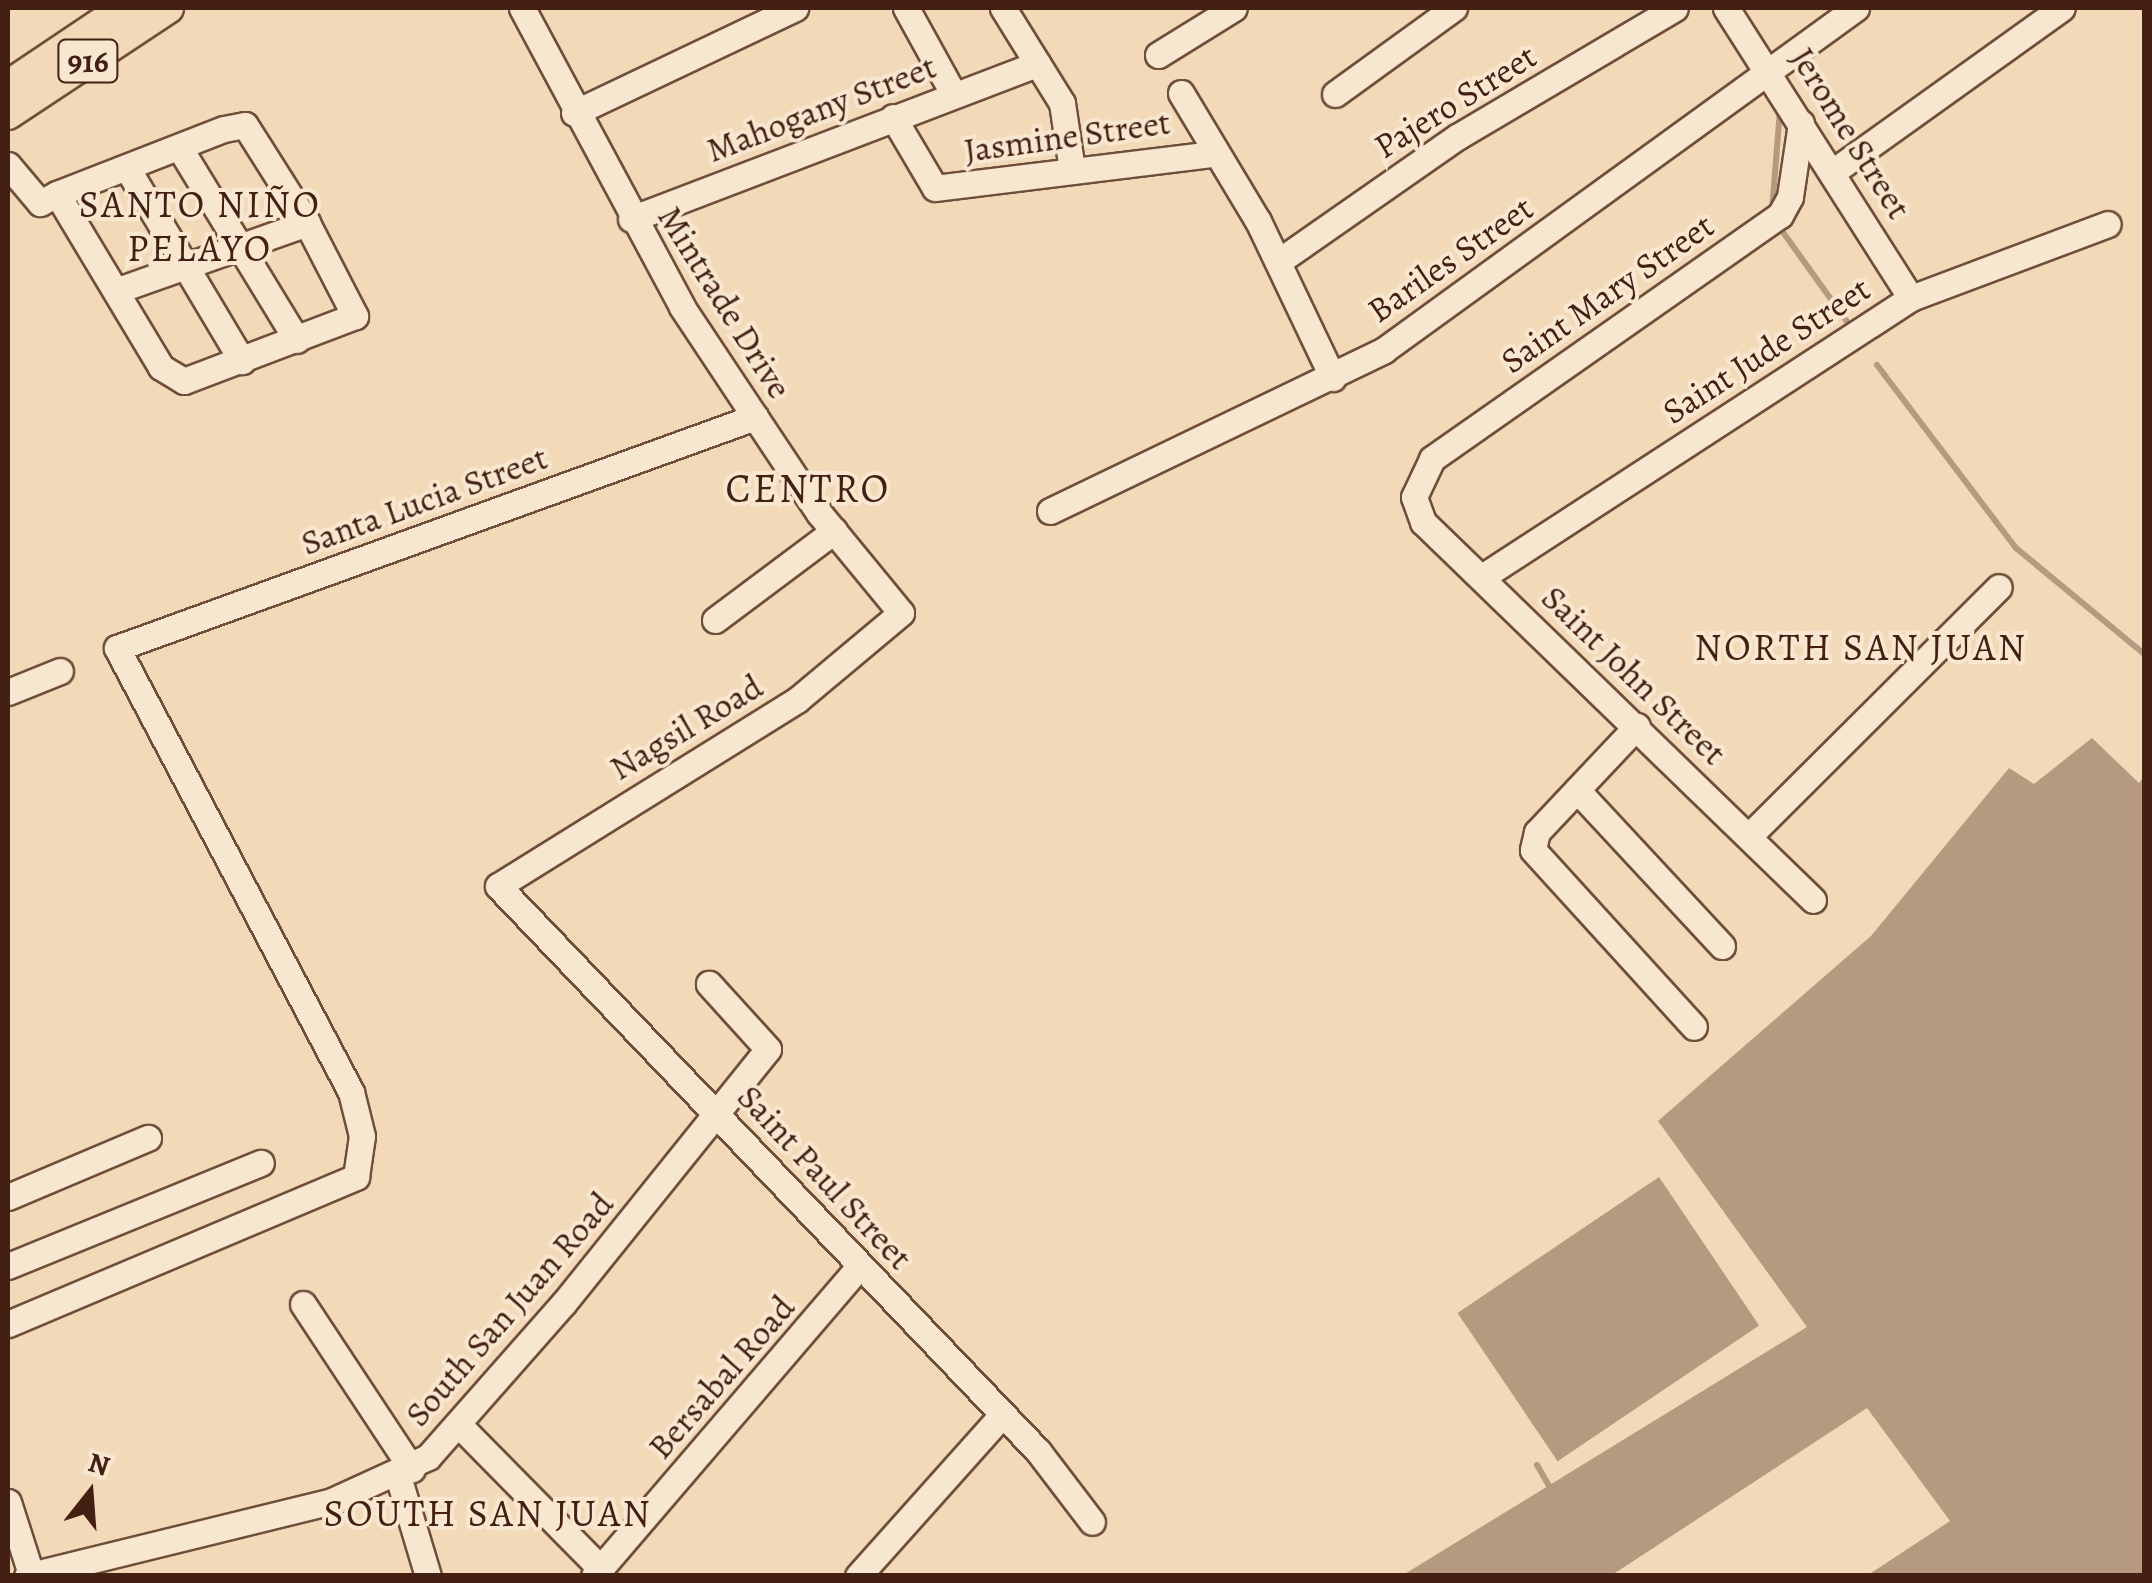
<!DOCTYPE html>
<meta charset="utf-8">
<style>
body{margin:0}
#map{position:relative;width:2152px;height:1583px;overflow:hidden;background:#f2d9b7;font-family:Alegreya,serif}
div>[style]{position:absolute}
.water>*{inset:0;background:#b69a7f;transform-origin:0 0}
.stream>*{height:6px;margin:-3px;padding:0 3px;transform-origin:3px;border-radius:3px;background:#b69a7f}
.roads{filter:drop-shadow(2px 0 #6f4e3b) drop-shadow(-2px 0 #6f4e3b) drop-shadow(0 2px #6f4e3b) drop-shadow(0 -2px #6f4e3b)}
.minor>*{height:25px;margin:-12.5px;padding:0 12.5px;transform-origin:12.5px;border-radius:12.5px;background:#f7e6d0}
.major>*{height:30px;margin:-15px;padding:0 15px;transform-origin:15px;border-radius:15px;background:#f2d9b7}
span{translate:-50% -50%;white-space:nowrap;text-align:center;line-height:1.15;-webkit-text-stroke:8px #f7e6d0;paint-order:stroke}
.shield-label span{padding:2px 8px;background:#f7e6d0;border:2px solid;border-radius:8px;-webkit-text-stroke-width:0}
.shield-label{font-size:32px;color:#432012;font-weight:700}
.street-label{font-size:35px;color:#432012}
.neighbourhood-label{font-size:38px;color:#432012;letter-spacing:2.5px}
.quarter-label{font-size:40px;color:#432012;letter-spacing:2.5px}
.frame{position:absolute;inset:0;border:10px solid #432012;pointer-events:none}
.north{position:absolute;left:40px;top:1443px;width:100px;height:100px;-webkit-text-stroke:8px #f7e6d0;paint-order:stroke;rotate:17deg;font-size:28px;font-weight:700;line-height:40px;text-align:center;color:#432012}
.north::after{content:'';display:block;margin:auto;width:35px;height:45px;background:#432012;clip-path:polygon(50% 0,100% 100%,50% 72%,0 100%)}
</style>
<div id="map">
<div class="water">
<i style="clip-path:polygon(2092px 738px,2139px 783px,2144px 777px,2144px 1575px,1868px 1575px,1950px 1521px,1867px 1408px,1612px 1575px,1403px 1575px,1807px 1327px,1658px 1121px,1871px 936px,2009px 768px,2034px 784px)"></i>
<i style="left:1659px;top:1177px;width:179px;height:243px;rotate:56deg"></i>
</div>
<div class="stream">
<i style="left:1772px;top:211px;width:101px;rotate:-85.5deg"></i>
<i style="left:1780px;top:228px;width:122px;rotate:54.4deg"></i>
<i style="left:1877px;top:365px;width:230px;rotate:52.8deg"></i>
<i style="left:2016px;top:548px;width:166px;rotate:39.6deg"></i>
<i style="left:1537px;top:1465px;width:28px;rotate:60deg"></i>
</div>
<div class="roads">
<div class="minor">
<i style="left:522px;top:8px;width:339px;rotate:61.8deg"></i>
<i style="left:682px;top:307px;width:247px;rotate:56.4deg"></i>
<i style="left:819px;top:513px;width:129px;rotate:50.6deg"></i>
<i style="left:901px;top:613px;width:136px;rotate:140.1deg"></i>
<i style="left:797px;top:700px;width:352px;rotate:148.1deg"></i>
<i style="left:498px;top:886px;width:782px;rotate:46.3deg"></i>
<i style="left:1038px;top:1451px;width:89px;rotate:52.7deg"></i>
<i style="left:906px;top:8px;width:97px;rotate:61.1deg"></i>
<i style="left:1003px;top:8px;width:112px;rotate:58.2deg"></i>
<i style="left:1062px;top:103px;width:68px;rotate:81.5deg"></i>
<i style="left:1726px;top:8px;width:344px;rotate:57.5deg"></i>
<i style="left:1158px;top:55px;width:89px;rotate:-31.7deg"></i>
<i style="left:1181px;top:93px;width:149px;rotate:59deg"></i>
<i style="left:1258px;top:221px;width:174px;rotate:64.5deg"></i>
<i style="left:1335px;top:94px;width:147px;rotate:-35.9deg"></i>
<i style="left:574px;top:113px;width:245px;rotate:-25.4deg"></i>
<i style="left:893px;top:117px;width:82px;rotate:59.4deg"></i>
<i style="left:935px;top:188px;width:280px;rotate:-7deg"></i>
<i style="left:1801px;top:123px;width:75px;rotate:98.5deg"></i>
<i style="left:1790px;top:197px;width:21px;rotate:119deg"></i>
<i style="left:1780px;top:215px;width:425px;rotate:145deg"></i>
<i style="left:1432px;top:459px;width:42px;rotate:115.3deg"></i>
<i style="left:1414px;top:497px;width:27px;rotate:70deg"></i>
<i style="left:1423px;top:522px;width:543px;rotate:44.1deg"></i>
<i style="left:179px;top:147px;width:226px;rotate:58.6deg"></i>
<i style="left:8px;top:165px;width:50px;rotate:49.9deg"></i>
<i style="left:40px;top:203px;width:19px;rotate:-28deg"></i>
<i style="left:57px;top:194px;width:179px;rotate:-21.3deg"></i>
<i style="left:224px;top:129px;width:21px;rotate:-11deg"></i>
<i style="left:245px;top:125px;width:116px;rotate:57.7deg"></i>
<i style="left:307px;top:223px;width:105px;rotate:62.7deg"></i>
<i style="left:355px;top:316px;width:183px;rotate:159.2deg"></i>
<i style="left:184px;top:381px;width:27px;rotate:-149deg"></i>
<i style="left:161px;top:367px;width:202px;rotate:-121deg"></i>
<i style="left:127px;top:168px;width:225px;rotate:59.2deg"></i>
<i style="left:1834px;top:171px;width:280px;rotate:-35.6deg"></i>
<i style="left:631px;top:219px;width:435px;rotate:-20.9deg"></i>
<i style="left:1279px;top:261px;width:217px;rotate:-34.9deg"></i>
<i style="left:1457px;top:137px;width:253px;rotate:-30.6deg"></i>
<i style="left:118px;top:290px;width:201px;rotate:-19.5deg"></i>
<i style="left:1050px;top:511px;width:371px;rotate:-25.7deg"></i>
<i style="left:1384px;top:350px;width:583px;rotate:-35.93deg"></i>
<i style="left:1482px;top:577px;width:512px;rotate:-33.04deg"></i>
<i style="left:1911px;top:298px;width:210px;rotate:-20.6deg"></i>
<i style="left:715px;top:620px;width:149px;rotate:-36.8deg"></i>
<i style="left:8px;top:692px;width:56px;rotate:-22deg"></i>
<i style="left:1637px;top:726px;width:146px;rotate:133.3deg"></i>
<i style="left:1537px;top:832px;width:18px;rotate:103deg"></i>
<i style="left:1533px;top:850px;width:239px;rotate:47.7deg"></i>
<i style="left:1577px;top:790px;width:213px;rotate:47.1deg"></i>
<i style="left:1750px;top:835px;width:351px;rotate:-44.9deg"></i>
<i style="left:8px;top:1197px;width:152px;rotate:-22.9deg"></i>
<i style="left:8px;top:1266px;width:273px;rotate:-22.2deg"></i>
<i style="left:303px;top:1304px;width:198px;rotate:56.6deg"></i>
<i style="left:8px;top:1324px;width:378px;rotate:-22.9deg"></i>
<i style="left:356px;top:1177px;width:41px;rotate:-81.7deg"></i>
<i style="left:362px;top:1136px;width:45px;rotate:-104deg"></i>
<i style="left:351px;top:1092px;width:502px;rotate:-117.79deg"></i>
<i style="left:117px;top:648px;width:679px;rotate:-19.9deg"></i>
<i style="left:458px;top:1424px;width:202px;rotate:45.4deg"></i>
<i style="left:398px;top:1476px;width:104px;rotate:73.3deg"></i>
<i style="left:8px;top:1502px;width:76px;rotate:72.3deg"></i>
<i style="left:27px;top:1576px;width:314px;rotate:-13.8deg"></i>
<i style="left:332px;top:1501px;width:106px;rotate:-24.6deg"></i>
<i style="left:428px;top:1457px;width:204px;rotate:-48.6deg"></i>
<i style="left:563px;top:1304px;width:327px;rotate:-51.2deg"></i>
<i style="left:768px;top:1049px;width:88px;rotate:-132.2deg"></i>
<i style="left:594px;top:1576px;width:407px;rotate:-49.4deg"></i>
<i style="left:858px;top:1576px;width:213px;rotate:-48.2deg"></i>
</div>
<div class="major">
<i style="left:8px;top:86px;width:140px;rotate:-33.9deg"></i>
<i style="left:8px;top:114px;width:192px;rotate:-33.5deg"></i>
</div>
</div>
<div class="shield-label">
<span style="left:88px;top:61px">916</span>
</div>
<div class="street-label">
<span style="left:1455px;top:101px;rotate:-32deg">Pajero Street</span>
<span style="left:821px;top:108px;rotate:-21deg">Mahogany Street</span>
<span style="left:1851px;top:133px;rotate:58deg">Jerome Street</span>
<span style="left:1067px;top:136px;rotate:-8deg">Jasmine Street</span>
<span style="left:1450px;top:259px;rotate:-35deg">Bariles Street</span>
<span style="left:1607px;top:293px;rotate:-35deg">Saint Mary Street</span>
<span style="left:725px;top:302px;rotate:58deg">Mintrade Drive</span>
<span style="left:1766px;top:350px;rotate:-33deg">Saint Jude Street</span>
<span style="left:424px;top:500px;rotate:-20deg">Santa Lucia Street</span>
<span style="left:1634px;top:675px;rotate:44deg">Saint John Street</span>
<span style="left:686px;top:727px;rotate:-31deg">Nagsil Road</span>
<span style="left:825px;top:1177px;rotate:47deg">Saint Paul Street</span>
<span style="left:509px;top:1309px;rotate:-49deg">South San Juan Road</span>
<span style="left:721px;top:1377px;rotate:-49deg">Bersabal Road</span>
</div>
<div class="neighbourhood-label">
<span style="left:200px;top:227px">SANTO NIÑO<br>PELAYO</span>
<span style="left:1861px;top:648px">NORTH SAN JUAN</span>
<span style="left:488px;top:1514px">SOUTH SAN JUAN</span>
</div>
<div class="quarter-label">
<span style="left:808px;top:489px">CENTRO</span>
</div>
<div class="frame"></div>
<div class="north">N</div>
</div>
